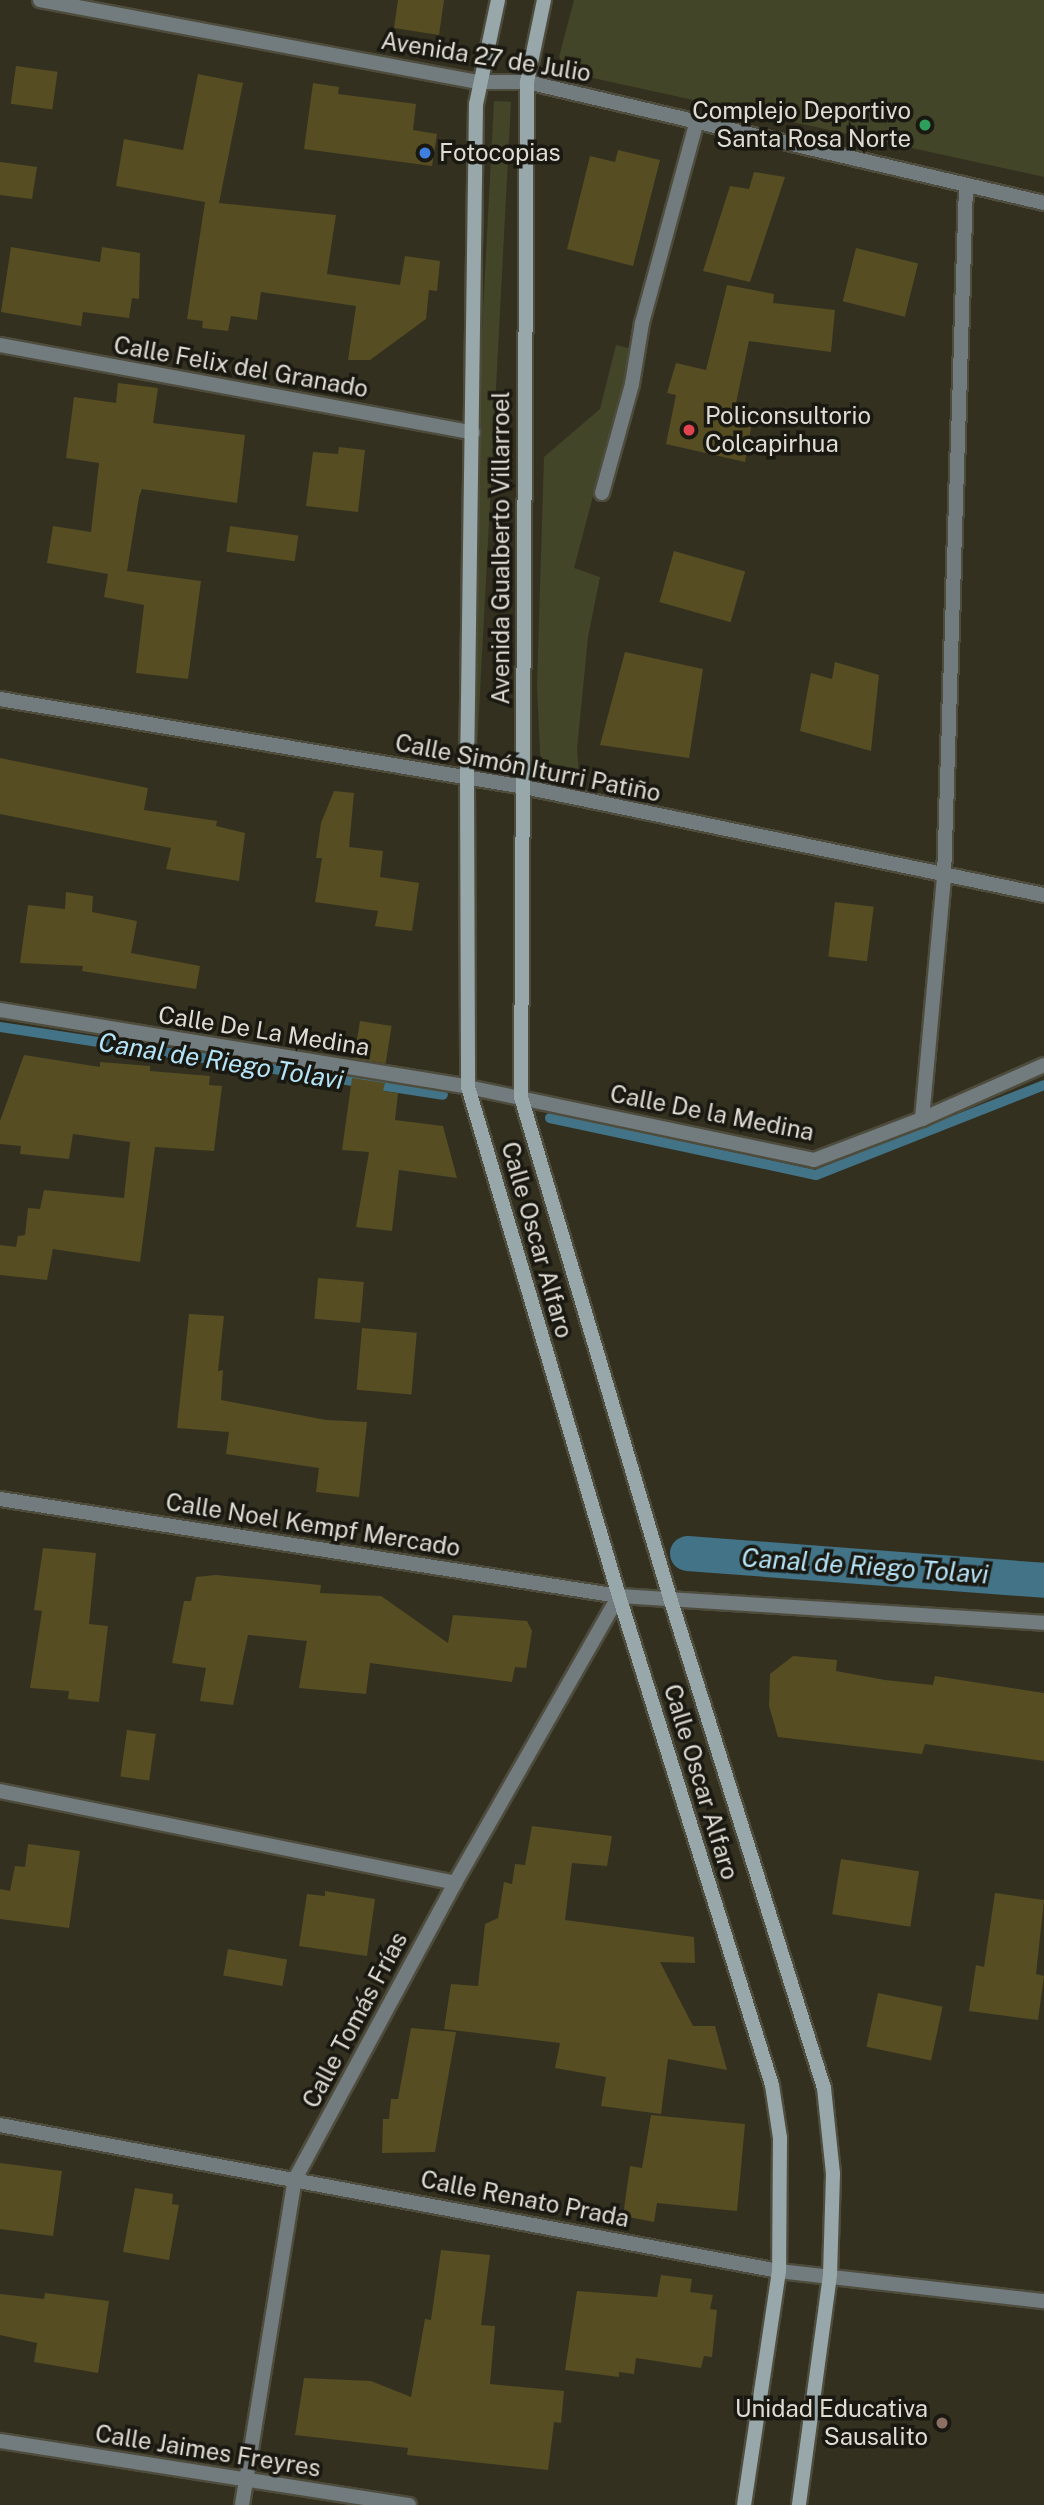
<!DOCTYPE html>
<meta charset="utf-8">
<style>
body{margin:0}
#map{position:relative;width:1044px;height:2505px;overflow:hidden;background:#333020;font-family:"Public Sans",sans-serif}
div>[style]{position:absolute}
.green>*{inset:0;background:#434528;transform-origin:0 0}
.stream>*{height:10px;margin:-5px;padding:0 5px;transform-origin:5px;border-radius:5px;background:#427387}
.canal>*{height:35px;margin:-17.5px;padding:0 17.5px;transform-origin:17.5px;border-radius:17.5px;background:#427387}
.building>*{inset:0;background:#564d23;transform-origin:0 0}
.roads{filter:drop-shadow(2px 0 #4e4c3d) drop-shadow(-2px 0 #4e4c3d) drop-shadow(0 2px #4e4c3d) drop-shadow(0 -2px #4e4c3d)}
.service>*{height:14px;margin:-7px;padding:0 7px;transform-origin:7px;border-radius:7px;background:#727c7e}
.minor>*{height:14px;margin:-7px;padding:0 7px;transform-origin:7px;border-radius:7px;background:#727c7e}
.secondary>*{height:14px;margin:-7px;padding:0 7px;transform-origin:7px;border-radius:7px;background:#97a7aa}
.dots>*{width:19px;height:19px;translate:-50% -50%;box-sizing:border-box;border:4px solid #191811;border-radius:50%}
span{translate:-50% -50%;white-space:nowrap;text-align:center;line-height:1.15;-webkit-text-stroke:7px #191811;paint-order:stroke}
.street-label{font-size:24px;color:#dedcd3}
.poi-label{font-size:24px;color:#dedcd3}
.right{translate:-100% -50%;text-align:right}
.left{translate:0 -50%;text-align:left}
.water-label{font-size:26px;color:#b5e3f7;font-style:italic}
</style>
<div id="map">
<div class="green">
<i style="clip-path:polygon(574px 0,1044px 0,1044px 177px,570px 73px,559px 57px)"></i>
<i style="left:494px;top:101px;width:17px;height:645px;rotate:3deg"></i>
<i style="clip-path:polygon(616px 345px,632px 349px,574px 568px,600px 577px,588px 637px,577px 749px,580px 785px,551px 782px,541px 773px,537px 686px,544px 457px,600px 409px)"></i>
</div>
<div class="stream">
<i style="left:0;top:1027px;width:448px;rotate:8.7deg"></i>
<i style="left:550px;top:1118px;width:272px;rotate:12.1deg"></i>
<i style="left:816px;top:1175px;width:245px;rotate:-21.5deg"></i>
</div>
<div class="canal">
<i style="left:687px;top:1553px;width:358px;rotate:4.3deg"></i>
</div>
<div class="building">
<i style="clip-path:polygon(398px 0,444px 0,439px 35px,394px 28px)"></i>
<i style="left:16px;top:66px;width:42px;height:38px;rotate:8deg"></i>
<i style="clip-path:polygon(198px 74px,243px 83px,219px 203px,336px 215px,327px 274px,400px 285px,405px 256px,440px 261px,437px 291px,429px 290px,426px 319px,370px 360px,348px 360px,356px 306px,261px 292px,257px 320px,231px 316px,228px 331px,202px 328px,203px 321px,187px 319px,205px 202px,116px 186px,124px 139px,183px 150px)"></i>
<i style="clip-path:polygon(313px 83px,339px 87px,338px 94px,416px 104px,413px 130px,437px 134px,432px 166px,304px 149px)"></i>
<i style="clip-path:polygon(618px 150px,660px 160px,633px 266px,567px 249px,590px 156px,615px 162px)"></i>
<i style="clip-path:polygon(0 162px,37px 167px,32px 199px,0 195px)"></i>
<i style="clip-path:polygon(754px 172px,785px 177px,750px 282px,703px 271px,730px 186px,749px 189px)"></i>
<i style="clip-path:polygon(11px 247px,100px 262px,102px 247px,140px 253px,139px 299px,132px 298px,129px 318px,83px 312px,81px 326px,1px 312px)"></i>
<i style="left:856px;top:248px;width:64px;height:55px;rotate:14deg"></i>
<i style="clip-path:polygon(727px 285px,774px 294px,773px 303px,835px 310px,831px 352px,749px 341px,733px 417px,752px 422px,745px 462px,666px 444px,676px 395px,667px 393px,676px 363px,706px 370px)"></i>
<i style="clip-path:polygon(118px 383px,158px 388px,153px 423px,245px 435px,237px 503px,142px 489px,139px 497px,127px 571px,201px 581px,188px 679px,136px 673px,144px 605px,104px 597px,108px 574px,47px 563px,53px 526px,91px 532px,99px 463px,66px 458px,74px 397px,116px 403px)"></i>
<i style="clip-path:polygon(339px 447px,365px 450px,358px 512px,306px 506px,313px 452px,338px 454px)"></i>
<i style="left:230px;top:526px;width:69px;height:26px;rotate:8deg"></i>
<i style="left:674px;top:551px;width:74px;height:53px;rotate:16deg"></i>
<i style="clip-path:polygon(625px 652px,703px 669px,689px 758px,600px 745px)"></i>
<i style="clip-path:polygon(835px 662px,879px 675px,871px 751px,800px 731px,811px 673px,832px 679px)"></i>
<i style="clip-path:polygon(0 758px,148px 788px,144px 810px,217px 821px,216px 826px,245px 833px,239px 881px,166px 869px,171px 848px,0 814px)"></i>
<i style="clip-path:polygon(334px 791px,354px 793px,349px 847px,383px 851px,380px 877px,419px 883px,412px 931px,375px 926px,378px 911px,315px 902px,322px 858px,316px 858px,321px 823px)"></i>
<i style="clip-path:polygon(66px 892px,93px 896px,92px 912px,137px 921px,131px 953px,200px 966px,196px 989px,82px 971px,83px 966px,20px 963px,28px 905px,65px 909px)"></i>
<i style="left:835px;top:902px;width:39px;height:55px;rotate:7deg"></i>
<i style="left:360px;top:1021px;width:32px;height:38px;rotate:9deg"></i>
<i style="clip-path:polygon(24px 1055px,100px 1067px,100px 1062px,150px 1066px,150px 1071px,210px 1076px,209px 1085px,222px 1086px,214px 1151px,155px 1147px,140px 1262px,53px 1249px,47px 1280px,0 1275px,0 1245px,16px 1247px,18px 1236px,25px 1235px,28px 1208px,40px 1209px,44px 1190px,124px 1198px,130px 1142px,73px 1134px,69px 1159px,20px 1154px,21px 1146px,0 1144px,0 1121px)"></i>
<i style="clip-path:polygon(352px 1078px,385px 1083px,383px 1091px,398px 1093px,395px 1120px,443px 1126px,457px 1178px,399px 1170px,392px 1231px,356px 1227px,369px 1152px,342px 1150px)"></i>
<i style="left:318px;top:1278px;width:46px;height:41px;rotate:5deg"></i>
<i style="clip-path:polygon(189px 1314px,224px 1316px,218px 1371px,223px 1370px,221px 1400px,326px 1420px,367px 1422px,359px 1497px,316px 1492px,319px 1468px,226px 1454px,229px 1432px,177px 1428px)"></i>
<i style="left:362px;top:1328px;width:55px;height:62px;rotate:5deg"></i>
<i style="clip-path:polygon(43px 1548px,96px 1553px,89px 1624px,108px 1626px,99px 1702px,68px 1699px,69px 1691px,30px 1688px,42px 1611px,34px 1610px)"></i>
<i style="clip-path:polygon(216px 1575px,321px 1585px,320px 1593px,381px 1596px,448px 1643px,453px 1615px,527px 1621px,532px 1631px,526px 1668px,515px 1667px,512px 1682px,370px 1663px,366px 1694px,299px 1688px,307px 1641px,248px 1635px,233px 1705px,200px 1701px,206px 1668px,172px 1663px,184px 1601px,191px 1601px,196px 1577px)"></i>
<i style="clip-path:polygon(793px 1656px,837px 1660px,836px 1671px,885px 1680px,933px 1685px,935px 1676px,1044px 1693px,1044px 1761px,925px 1744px,922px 1754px,778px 1737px,769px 1706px,770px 1674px)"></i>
<i style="left:127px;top:1730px;width:29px;height:47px;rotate:8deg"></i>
<i style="clip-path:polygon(532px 1826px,612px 1836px,607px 1866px,572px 1863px,565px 1920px,694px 1937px,695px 1963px,660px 1962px,693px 2026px,715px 2026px,727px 2070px,668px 2059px,661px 2114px,601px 2106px,606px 2077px,555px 2068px,560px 2043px,444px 2029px,451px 1984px,478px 1986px,485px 1924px,498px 1918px,504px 1882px,512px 1884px,515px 1864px,525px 1865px)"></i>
<i style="clip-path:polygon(28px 1844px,80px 1851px,69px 1928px,0 1919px,0 1889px,10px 1891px,15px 1866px,25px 1867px)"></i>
<i style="left:841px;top:1859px;width:79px;height:56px;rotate:9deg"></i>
<i style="clip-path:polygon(325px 1891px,375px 1899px,367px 1956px,299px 1946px,307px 1894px,325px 1896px)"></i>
<i style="clip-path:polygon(995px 1893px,1044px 1900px,1036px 1974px,1044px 1976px,1038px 2020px,969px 2011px,976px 1965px,984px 1967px)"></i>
<i style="left:228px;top:1949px;width:60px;height:27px;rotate:10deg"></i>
<i style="left:878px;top:1993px;width:66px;height:55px;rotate:12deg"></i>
<i style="clip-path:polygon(411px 2028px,456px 2032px,435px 2152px,382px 2153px,383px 2119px,389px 2119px,391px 2099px,398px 2099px)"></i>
<i style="clip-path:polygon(651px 2115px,745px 2124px,737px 2211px,657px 2203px,654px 2222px,623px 2216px,630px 2166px,642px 2168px)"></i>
<i style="clip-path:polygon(0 2163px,62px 2171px,53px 2236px,0 2229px)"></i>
<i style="clip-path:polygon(135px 2188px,173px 2194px,172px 2204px,179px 2205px,169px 2260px,123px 2252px)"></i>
<i style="clip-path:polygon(441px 2250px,490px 2255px,481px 2325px,495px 2326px,490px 2384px,564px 2391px,561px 2423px,554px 2422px,548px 2470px,407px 2455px,408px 2448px,295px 2435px,304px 2378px,371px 2381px,411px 2397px,425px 2319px,431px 2320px)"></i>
<i style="clip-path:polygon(661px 2275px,692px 2279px,690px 2292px,713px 2295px,710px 2309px,717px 2310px,712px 2357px,704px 2356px,701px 2368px,636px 2358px,634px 2374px,619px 2372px,619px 2377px,565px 2370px,577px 2291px,657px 2297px)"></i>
<i style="clip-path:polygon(45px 2293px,109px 2301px,98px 2373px,34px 2362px,37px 2343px,0 2335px,0 2294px,44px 2299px)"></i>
</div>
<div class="roads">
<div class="service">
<i style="left:602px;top:493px;width:113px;rotate:-74.6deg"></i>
<i style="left:632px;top:384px;width:62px;rotate:-80.7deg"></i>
<i style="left:0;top:1791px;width:464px;rotate:11.4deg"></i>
</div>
<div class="minor">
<i style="left:40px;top:0;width:446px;rotate:10.6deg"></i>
<i style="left:478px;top:82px;width:49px"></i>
<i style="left:527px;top:82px;width:531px;rotate:13.17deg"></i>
<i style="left:642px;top:323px;width:209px;rotate:-74.8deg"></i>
<i style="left:0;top:345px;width:481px;rotate:10.5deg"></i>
<i style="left:0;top:699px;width:531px;rotate:9.53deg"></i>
<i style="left:524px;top:787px;width:531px;rotate:11.73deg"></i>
<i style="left:0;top:1010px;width:474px;rotate:9.3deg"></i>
<i style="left:468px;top:1087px;width:354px;rotate:11.9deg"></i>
<i style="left:814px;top:1160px;width:116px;rotate:-20.8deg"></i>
<i style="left:922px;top:1119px;width:133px;rotate:-23.9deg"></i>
<i style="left:922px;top:1119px;width:242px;rotate:-84.8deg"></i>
<i style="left:944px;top:878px;width:693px;rotate:-88.18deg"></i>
<i style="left:0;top:1499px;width:627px;rotate:8.91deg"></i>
<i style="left:619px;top:1596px;width:426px;rotate:3.6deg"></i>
<i style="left:0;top:2125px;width:793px;rotate:10.62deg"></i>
<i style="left:779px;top:2271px;width:267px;rotate:6.5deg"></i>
<i style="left:0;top:2441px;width:414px;rotate:8.9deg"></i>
<i style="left:242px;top:2505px;width:330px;rotate:-80.8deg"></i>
<i style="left:295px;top:2179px;width:336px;rotate:-61.6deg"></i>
<i style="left:455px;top:1883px;width:331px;rotate:-60.3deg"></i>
</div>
<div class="secondary">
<i style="left:498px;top:0;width:106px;rotate:101.9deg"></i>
<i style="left:476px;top:104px;width:673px;rotate:90.77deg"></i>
<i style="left:467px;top:777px;width:310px;rotate:89.8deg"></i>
<i style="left:468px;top:1087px;width:531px;rotate:73.48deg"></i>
<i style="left:619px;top:1596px;width:512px;rotate:72.63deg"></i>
<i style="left:772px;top:2085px;width:54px;rotate:81.4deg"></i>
<i style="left:780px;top:2138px;width:133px;rotate:90.4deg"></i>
<i style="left:779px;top:2271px;width:237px;rotate:98.5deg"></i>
<i style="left:544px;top:0;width:84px;rotate:101.7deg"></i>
<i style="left:527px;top:82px;width:1015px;rotate:90.34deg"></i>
<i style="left:521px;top:1097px;width:526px;rotate:73.43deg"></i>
<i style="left:671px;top:1601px;width:510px;rotate:72.56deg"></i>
<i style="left:824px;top:2088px;width:86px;rotate:84deg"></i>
<i style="left:833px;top:2174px;width:101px;rotate:91.7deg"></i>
<i style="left:830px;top:2275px;width:232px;rotate:97.7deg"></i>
</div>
</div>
<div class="dots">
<i style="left:925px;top:125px;background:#2e9e5b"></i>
<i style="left:425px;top:153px;background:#3f7fe0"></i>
<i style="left:689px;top:430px;background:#e0444e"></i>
<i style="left:942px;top:2423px;background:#8d6e63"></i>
</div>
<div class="street-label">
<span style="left:486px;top:57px;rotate:9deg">Avenida 27 de Julio</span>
<span style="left:241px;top:367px;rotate:10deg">Calle Felix del Granado</span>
<span style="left:501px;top:548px;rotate:-90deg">Avenida Gualberto Villarroel</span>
<span style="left:528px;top:768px;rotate:11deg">Calle Simón Iturri Patiño</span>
<span style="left:264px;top:1031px;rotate:9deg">Calle De La Medina</span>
<span style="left:712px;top:1113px;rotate:11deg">Calle De la Medina</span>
<span style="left:537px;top:1240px;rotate:74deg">Calle Oscar Alfaro</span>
<span style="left:313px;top:1525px;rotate:9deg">Calle Noel Kempf Mercado</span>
<span style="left:701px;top:1782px;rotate:73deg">Calle Oscar Alfaro</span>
<span style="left:355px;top:2020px;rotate:-62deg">Calle Tomás Frías</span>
<span style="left:525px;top:2199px;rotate:11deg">Calle Renato Prada</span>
<span style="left:208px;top:2451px;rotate:9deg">Calle Jaimes Freyres</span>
</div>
<div class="poi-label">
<span class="right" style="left:911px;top:125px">Complejo Deportivo<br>Santa Rosa Norte</span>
<span class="left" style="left:439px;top:153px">Fotocopias</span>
<span class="left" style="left:705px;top:430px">Policonsultorio<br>Colcapirhua</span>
<span class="right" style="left:928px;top:2423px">Unidad Educativa<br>Sausalito</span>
</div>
<div class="water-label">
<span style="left:221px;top:1061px;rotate:9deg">Canal de Riego Tolavi</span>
<span style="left:865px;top:1566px;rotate:4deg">Canal de Riego Tolavi</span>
</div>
</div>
